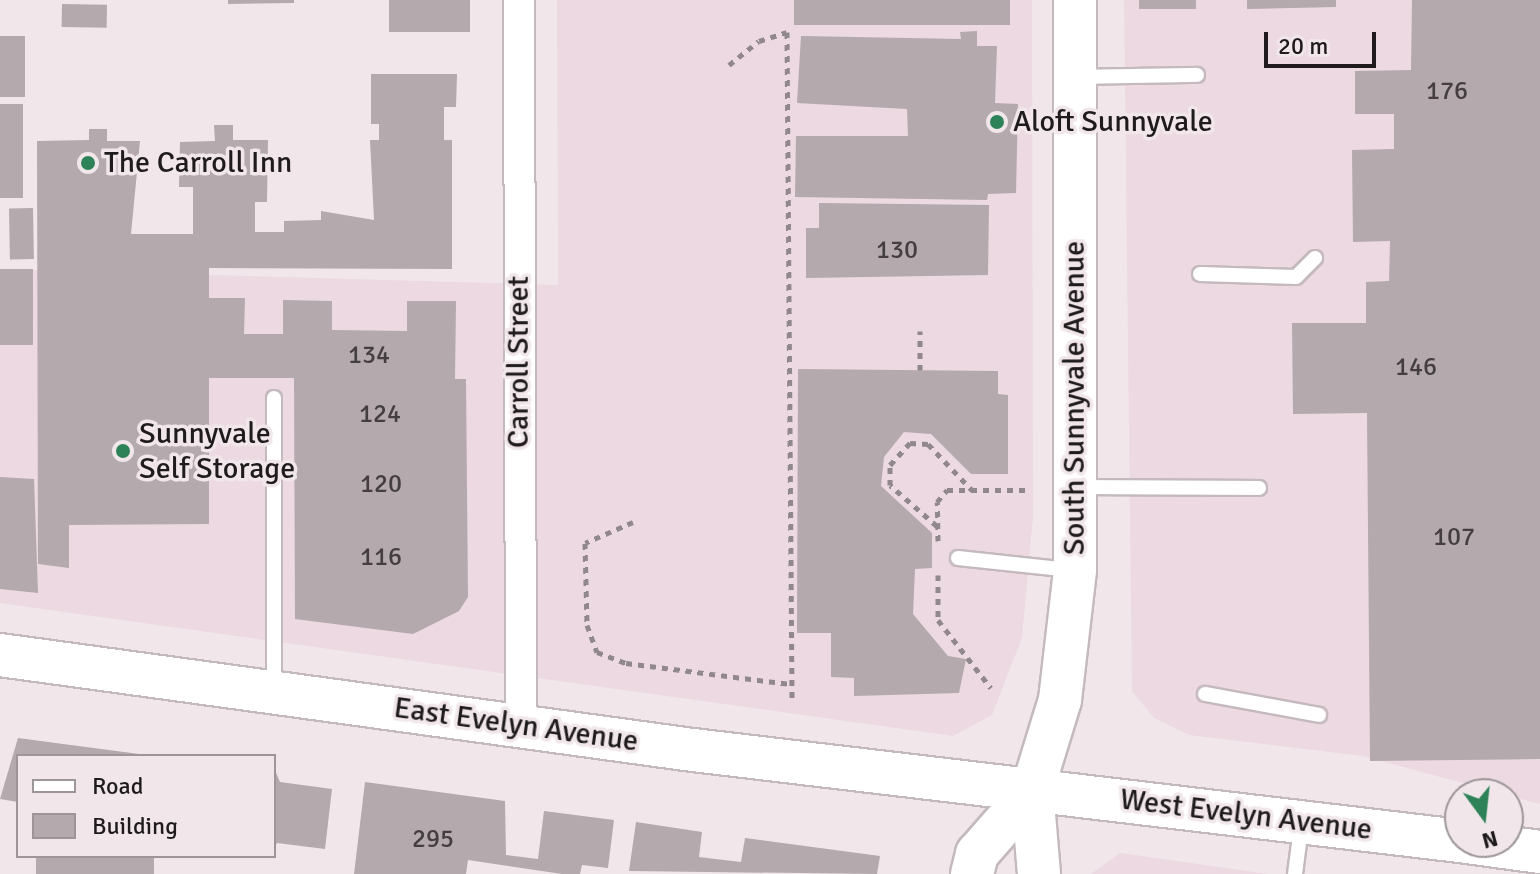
<!DOCTYPE html>
<style>
body{margin:0}
#map{position:relative;width:1540px;height:874px;overflow:hidden;background:#f1e7eb;font-family:Signika,sans-serif}
div>[style]{position:absolute}
.built>*{inset:0;background:#ecd9e1}
.building>*{inset:0;background:#b4a9ad;transform-origin:0 0}
.path>*{height:5px;margin-top:-2.5px;transform-origin:0;background:repeating-linear-gradient(90deg,#90888c 0 6px,transparent 0 12px)}
.roads{filter:drop-shadow(2px 0 #c4b9bd) drop-shadow(-2px 0 #c4b9bd) drop-shadow(0 2px #c4b9bd) drop-shadow(0 -2px #c4b9bd)}
.lane>*{height:14px;margin:-7px;padding:0 7px;transform-origin:7px;border-radius:7px;background:#fff}
.street>*{height:30px;margin:-15px;padding:0 15px;transform-origin:15px;border-radius:15px;background:#fff}
.secondary>*{height:42px;margin:-21px;padding:0 21px;transform-origin:21px;border-radius:21px;background:#fff}
.dots>*{width:22px;height:22px;translate:-50% -50%;box-sizing:border-box;border:4px solid #f1e7eb;border-radius:50%}
span{translate:-50% -50%;white-space:nowrap;text-align:center;line-height:1.15;-webkit-text-stroke:7px #f1e7eb;paint-order:stroke}
.number-label{font-size:26px;color:#443e41}
.number-label span{-webkit-text-stroke-width:0}
.poi-label{font-size:30px;color:#1f1b1d}
.left{translate:0 -50%;text-align:left}
.street-label{font-size:30px;color:#1f1b1d}
.legend{position:absolute;left:16px;top:754px;width:260px;height:104px;box-sizing:border-box;background:#f1e7eb;border:2px solid #9d9599;margin:0;padding:10px 14px;list-style:none;font-size:24px;color:#1f1b1d}
.legend li{display:flex;align-items:center;gap:16px;height:40px}
.legend b{width:40px;border:2px solid #9d9599}
.north{position:absolute;left:1444px;top:778px;width:80px;height:80px;box-sizing:border-box;background:#f1e7eb;border:2px solid #9d9599;border-radius:50%;rotate:165deg;font-size:22px;font-weight:700;line-height:32px;text-align:center;color:#1f1b1d}
.north::after{content:'';display:block;margin:auto;width:28px;height:36px;background:#2d8357;clip-path:polygon(50% 0,100% 100%,50% 72%,0 100%)}
.scale{position:absolute;left:1264px;top:32px;width:112px;height:36px;box-sizing:border-box;border:4px solid #1f1b1d;border-top:0;padding-left:10px;font-size:24px;line-height:28px;white-space:nowrap;color:#1f1b1d;-webkit-text-stroke:6px #f1e7eb;paint-order:stroke}
</style>
<div id="map">
<div class="built">
<i style="clip-path:polygon(557px 0,1032px 0,1033px 517px,1022px 638px,992px 715px,953px 736px,0 603px,0 269px,558px 285px)"></i>
<i style="clip-path:polygon(1124px 0,1540px 0,1540px 804px,1363px 756px,1189px 735px,1154px 718px,1132px 691px)"></i>
<i style="clip-path:polygon(1120px 853px,1268px 874px,1091px 874px)"></i>
</div>
<div class="building">
<i style="clip-path:polygon(228px 0,294px 0,294px 3px,228px 4px)"></i>
<i style="left:389px;top:0;width:81px;height:32px"></i>
<i style="left:794px;top:0;width:216px;height:25px"></i>
<i style="left:1139px;top:0;width:57px;height:9px"></i>
<i style="clip-path:polygon(1247px 0,1336px 0,1336px 7px,1247px 9px)"></i>
<i style="clip-path:polygon(1412px 0,1540px 0,1540px 759px,1370px 761px,1367px 413px,1293px 414px,1292px 323px,1366px 323px,1366px 282px,1389px 281px,1390px 241px,1353px 242px,1352px 150px,1394px 149px,1394px 114px,1355px 114px,1355px 71px,1411px 70px)"></i>
<i style="left:62px;top:4px;width:45px;height:23px;rotate:1deg"></i>
<i style="clip-path:polygon(977px 31px,977px 46px,997px 46px,995px 103px,1018px 104px,1016px 193px,988px 194px,987px 200px,795px 197px,796px 136px,908px 136px,907px 109px,797px 103px,801px 36px,961px 39px,960px 32px)"></i>
<i style="left:0;top:36px;width:25px;height:61px"></i>
<i style="clip-path:polygon(371px 74px,457px 74px,456px 107px,444px 107px,444px 140px,452px 140px,452px 269px,209px 268px,209px 298px,245px 298px,244px 334px,283px 334px,283px 300px,332px 301px,332px 330px,407px 331px,407px 301px,456px 301px,455px 379px,466px 379px,468px 597px,459px 611px,413px 634px,295px 619px,294px 378px,209px 378px,209px 524px,69px 525px,69px 568px,38px 564px,37px 141px,89px 140px,89px 129px,107px 129px,107px 141px,140px 141px,131px 234px,193px 234px,193px 187px,179px 187px,180px 142px,215px 141px,214px 125px,233px 125px,233px 140px,268px 140px,267px 202px,255px 202px,255px 232px,284px 232px,284px 221px,321px 220px,321px 211px,374px 220px,370px 140px,379px 140px,379px 124px,371px 124px)"></i>
<i style="left:0;top:104px;width:23px;height:94px"></i>
<i style="clip-path:polygon(819px 203px,989px 205px,988px 275px,806px 278px,806px 228px,819px 228px)"></i>
<i style="left:33px;top:208px;width:51px;height:24px;rotate:89deg"></i>
<i style="left:0;top:269px;width:33px;height:76px"></i>
<i style="clip-path:polygon(798px 369px,998px 371px,998px 394px,1008px 395px,1008px 474px,971px 474px,931px 434px,904px 432px,884px 457px,881px 486px,932px 533px,932px 568px,915px 569px,913px 614px,948px 656px,966px 659px,959px 693px,854px 696px,854px 678px,831px 677px,831px 633px,797px 633px)"></i>
<i style="clip-path:polygon(0 477px,34px 479px,38px 593px,0 589px)"></i>
<i style="clip-path:polygon(18px 738px,139px 754px,139px 756px,18px 756px,18px 802px,0 799px)"></i>
<i style="clip-path:polygon(274px 768px,280px 782px,332px 789px,325px 849px,277px 843px,274px 849px)"></i>
<i style="clip-path:polygon(365px 782px,505px 801px,506px 855px,538px 859px,544px 811px,614px 820px,608px 868px,582px 865px,580px 874px,562px 874px,468px 860px,466px 874px,354px 874px)"></i>
<i style="clip-path:polygon(636px 822px,702px 832px,699px 857px,741px 862px,745px 838px,880px 856px,877px 874px,629px 871px)"></i>
<i style="left:36px;top:856px;width:118px;height:18px"></i>
</div>
<div class="path">
<i style="left:729px;top:65px;width:38px;rotate:-39deg"></i>
<i style="left:759px;top:41px;width:29px;rotate:-18deg"></i>
<i style="left:787px;top:32px;width:669px;rotate:89.57deg"></i>
<i style="left:920px;top:370px;width:39px;rotate:-90deg"></i>
<i style="left:633px;top:522px;width:52px;rotate:156.4deg"></i>
<i style="left:585px;top:543px;width:82px;rotate:88.6deg"></i>
<i style="left:587px;top:625px;width:29px;rotate:70deg"></i>
<i style="left:597px;top:652px;width:31px;rotate:21deg"></i>
<i style="left:626px;top:663px;width:166px;rotate:7.3deg"></i>
<i style="left:937px;top:526px;width:62px;rotate:-138.9deg"></i>
<i style="left:890px;top:485px;width:20px;rotate:-90deg"></i>
<i style="left:890px;top:465px;width:30px;rotate:-48deg"></i>
<i style="left:910px;top:443px;width:18px;rotate:3deg"></i>
<i style="left:928px;top:444px;width:64px;rotate:46.3deg"></i>
<i style="left:938px;top:541px;width:39px;rotate:-91deg"></i>
<i style="left:937px;top:502px;width:16px;rotate:-50deg"></i>
<i style="left:947px;top:490px;width:79px"></i>
<i style="left:938px;top:575px;width:45px;rotate:90deg"></i>
<i style="left:938px;top:620px;width:86px;rotate:52.1deg"></i>
</div>
<div class="roads">
<div class="lane">
<i style="left:1080px;top:77px;width:117px;rotate:-1deg"></i>
<i style="left:1200px;top:274px;width:96px;rotate:1.8deg"></i>
<i style="left:1296px;top:277px;width:27px;rotate:-45deg"></i>
<i style="left:274px;top:398px;width:289px;rotate:90deg"></i>
<i style="left:1080px;top:487px;width:179px;rotate:0.3deg"></i>
<i style="left:958px;top:558px;width:114px;rotate:6.1deg"></i>
<i style="left:1205px;top:694px;width:116px;rotate:10.4deg"></i>
<i style="left:1295px;top:874px;width:46px;rotate:-82.6deg"></i>
</div>
<div class="street">
<i style="left:519px;top:0;width:724px;rotate:89.84deg"></i>
</div>
<div class="secondary">
<i style="left:0;top:655px;width:699px;rotate:7.81deg"></i>
<i style="left:693px;top:750px;width:772px;rotate:6.77deg"></i>
<i style="left:1467px;top:842px;width:74px;rotate:7.8deg"></i>
<i style="left:972px;top:874px;width:21px;rotate:-76deg"></i>
<i style="left:977px;top:854px;width:84px;rotate:-48.9deg"></i>
<i style="left:1039px;top:874px;width:83px;rotate:-94.8deg"></i>
<i style="left:1032px;top:791px;width:95px;rotate:-72.9deg"></i>
<i style="left:1060px;top:700px;width:131px;rotate:-83.4deg"></i>
<i style="left:1075px;top:570px;width:570px;rotate:-90deg"></i>
</div>
</div>
<div class="dots">
<i style="left:997px;top:122px;background:#2d8357"></i>
<i style="left:88px;top:163px;background:#2d8357"></i>
<i style="left:123px;top:451px;background:#2d8357"></i>
</div>
<div class="number-label">
<span style="left:1447px;top:92px">176</span>
<span style="left:897px;top:251px">130</span>
<span style="left:369px;top:356px">134</span>
<span style="left:1416px;top:368px">146</span>
<span style="left:380px;top:415px">124</span>
<span style="left:381px;top:485px">120</span>
<span style="left:1454px;top:538px">107</span>
<span style="left:381px;top:558px">116</span>
<span style="left:433px;top:840px">295</span>
</div>
<div class="poi-label">
<span class="left" style="left:1013px;top:122px">Aloft Sunnyvale</span>
<span class="left" style="left:104px;top:163px">The Carroll Inn</span>
<span class="left" style="left:139px;top:451px">Sunnyvale<br>Self Storage</span>
</div>
<div class="street-label">
<span style="left:519px;top:362px;rotate:-90deg">Carroll Street</span>
<span style="left:1075px;top:398px;rotate:-90deg">South Sunnyvale Avenue</span>
<span style="left:516px;top:725px;rotate:8deg">East Evelyn Avenue</span>
<span style="left:1246px;top:815px;rotate:7deg">West Evelyn Avenue</span>
</div>
<ul class="legend">
<li><b style="height:10px;background:#fff"></b>Road</li>
<li><b style="height:22px;background:#b4a9ad"></b>Building</li>
</ul>
<div class="north">N</div>
<div class="scale">20 m</div>
</div>
